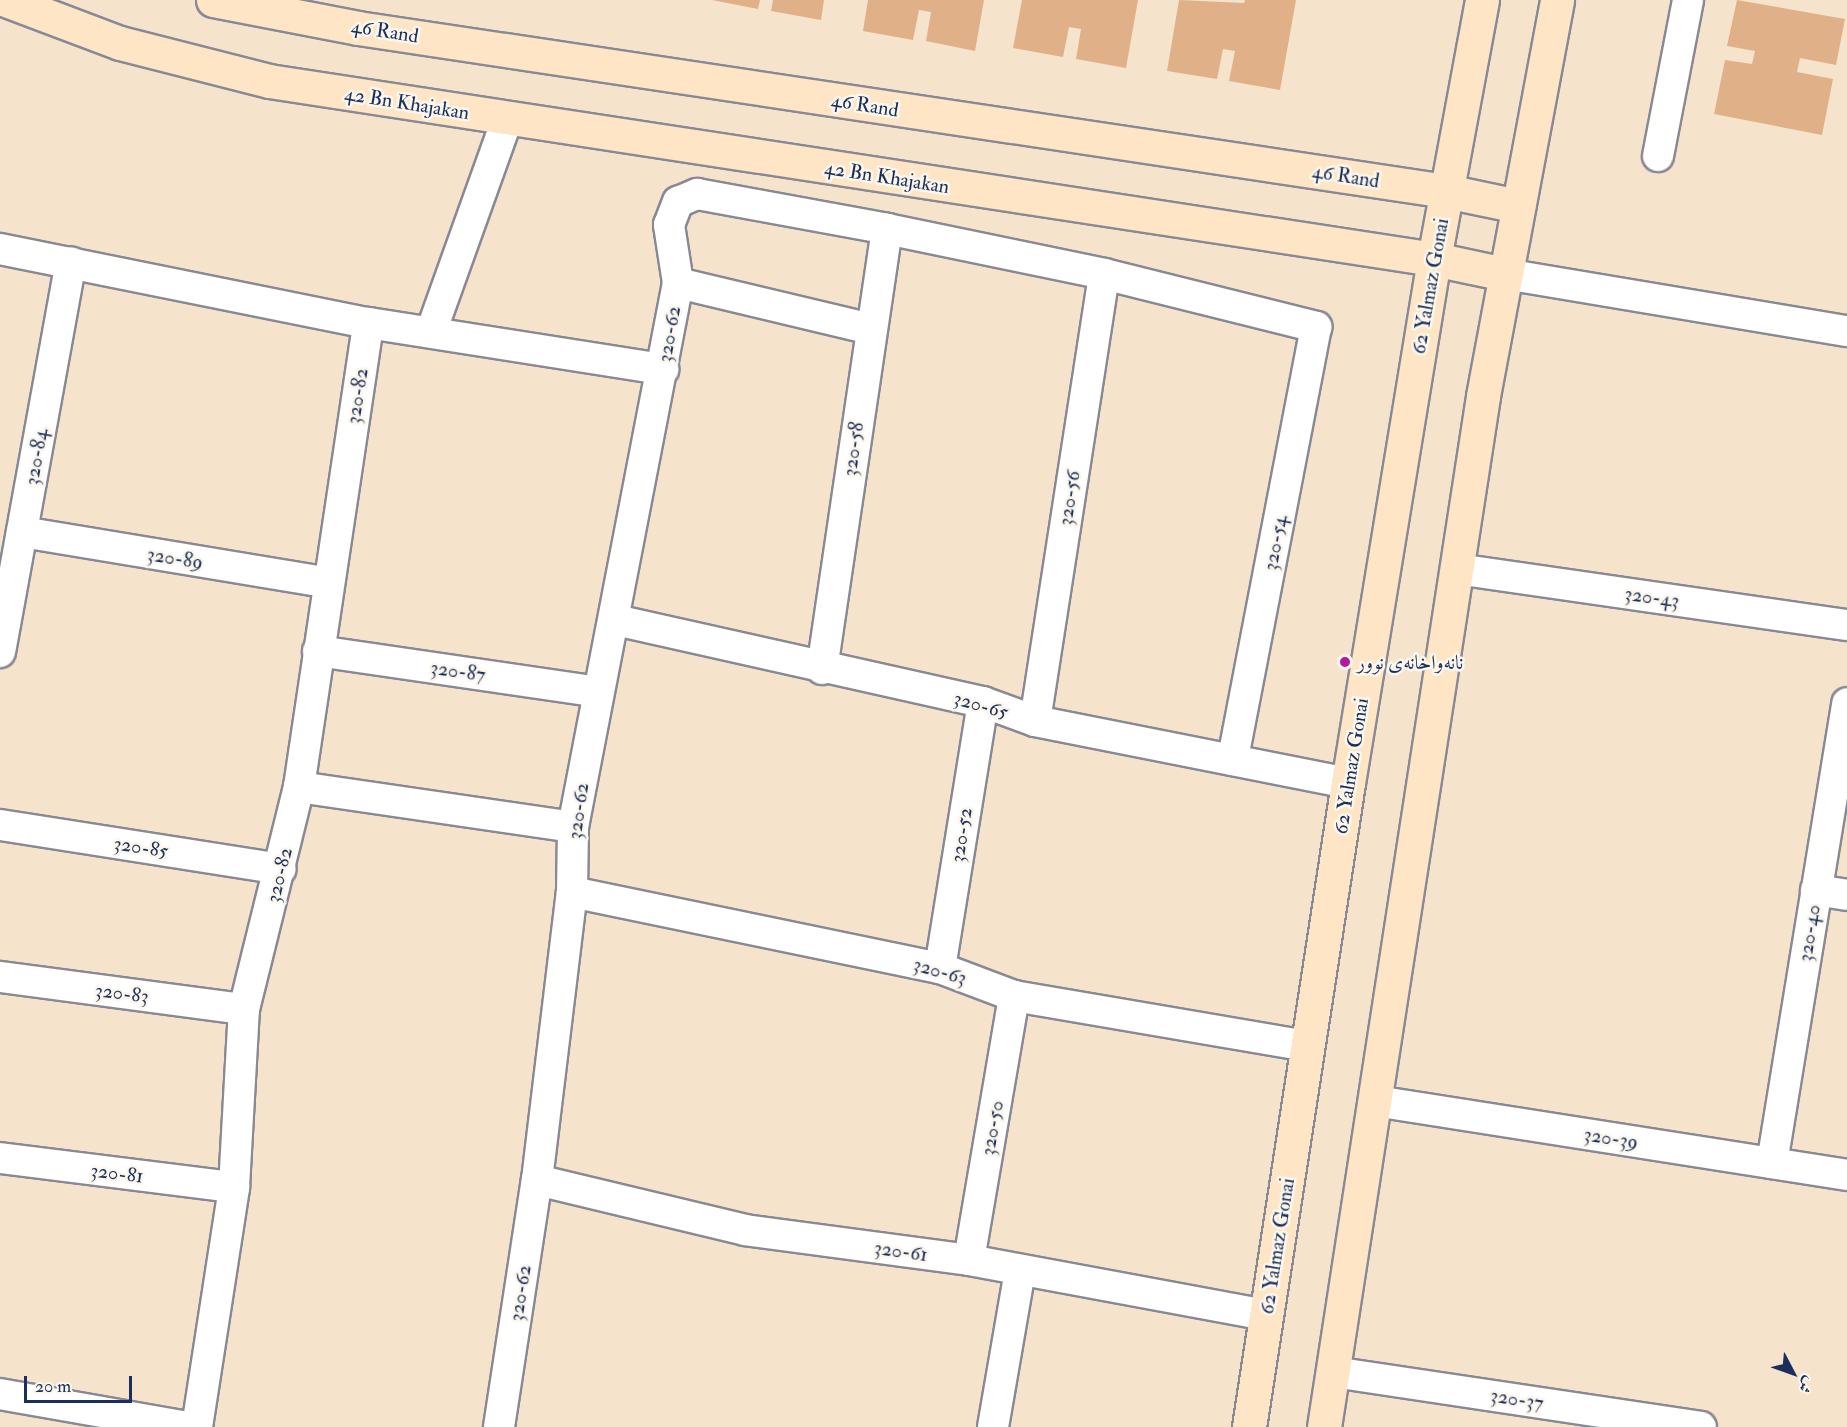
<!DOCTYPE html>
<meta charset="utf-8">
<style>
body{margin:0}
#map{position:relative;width:1847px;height:1427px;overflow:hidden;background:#f6e3cc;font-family:"IM FELL Double Pica",Amiri,serif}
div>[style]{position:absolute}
.building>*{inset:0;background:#e0b088}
.roads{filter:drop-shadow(2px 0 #888995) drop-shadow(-2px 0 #888995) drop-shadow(0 2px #888995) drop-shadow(0 -2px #888995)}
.street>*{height:30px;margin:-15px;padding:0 15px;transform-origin:15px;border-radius:15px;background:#fff}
.secondary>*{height:33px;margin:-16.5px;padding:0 16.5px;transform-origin:16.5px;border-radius:16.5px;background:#fde5c5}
.dots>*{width:16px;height:16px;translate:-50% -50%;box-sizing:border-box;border:3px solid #fbf7ec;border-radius:50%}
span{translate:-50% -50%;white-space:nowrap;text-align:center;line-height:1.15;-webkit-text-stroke:5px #fbf7ec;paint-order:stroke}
.street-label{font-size:20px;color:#1b2f5e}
.poi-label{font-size:20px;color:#1b2f5e}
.left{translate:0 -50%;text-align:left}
.north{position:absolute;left:1763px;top:1343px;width:60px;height:60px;-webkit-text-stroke:4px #fbf7ec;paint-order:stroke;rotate:131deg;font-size:16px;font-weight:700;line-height:24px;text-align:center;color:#1b2f5e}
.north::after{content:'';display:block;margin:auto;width:21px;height:27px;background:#1b2f5e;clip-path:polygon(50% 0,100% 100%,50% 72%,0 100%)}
.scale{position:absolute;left:24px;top:1376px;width:108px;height:27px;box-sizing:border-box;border:3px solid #1b2f5e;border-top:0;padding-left:8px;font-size:18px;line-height:21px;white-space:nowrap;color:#1b2f5e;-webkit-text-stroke:4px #fbf7ec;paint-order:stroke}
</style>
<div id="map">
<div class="building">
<i style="clip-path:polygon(712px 0,760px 0,758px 9px)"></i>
<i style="clip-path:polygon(773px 0,824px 0,821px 20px,771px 11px)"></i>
<i style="clip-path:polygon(868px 0,984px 0,975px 51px,926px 41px,931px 12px,919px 10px,913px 40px,863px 31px)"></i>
<i style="clip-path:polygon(1022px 0,1138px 0,1126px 68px,1076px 59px,1081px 29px,1069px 27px,1063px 57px,1013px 48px)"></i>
<i style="clip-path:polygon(1179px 0,1244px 3px,1245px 0,1296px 0,1280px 90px,1229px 81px,1235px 51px,1223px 49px,1217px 79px,1167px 71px)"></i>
<i style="clip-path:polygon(1737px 0,1845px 19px,1836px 65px,1800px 58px,1797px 72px,1833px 79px,1822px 135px,1714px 114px,1725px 60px,1752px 64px,1755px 51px,1727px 46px)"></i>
</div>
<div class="roads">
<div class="street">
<i style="left:1658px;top:156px;width:159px;rotate:-79.1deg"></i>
<i style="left:0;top:249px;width:375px;rotate:11.4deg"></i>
<i style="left:368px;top:323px;width:299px;rotate:8.9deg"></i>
<i style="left:1505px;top:274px;width:347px;rotate:9.5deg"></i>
<i style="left:678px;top:283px;width:198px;rotate:13.4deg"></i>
<i style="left:431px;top:332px;width:225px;rotate:-70.3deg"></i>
<i style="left:22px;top:532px;width:311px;rotate:9.4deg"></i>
<i style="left:1457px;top:569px;width:394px;rotate:8.2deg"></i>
<i style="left:615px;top:620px;width:377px;rotate:12.6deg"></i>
<i style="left:983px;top:702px;width:55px;rotate:20.1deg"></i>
<i style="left:1035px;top:721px;width:319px;rotate:11.2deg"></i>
<i style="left:318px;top:651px;width:283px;rotate:8.3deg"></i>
<i style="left:0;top:652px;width:396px;rotate:-79.7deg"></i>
<i style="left:822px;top:669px;width:445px;rotate:-81.6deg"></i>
<i style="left:1035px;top:721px;width:452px;rotate:-81.2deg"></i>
<i style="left:299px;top:787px;width:277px;rotate:8.3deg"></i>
<i style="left:0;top:825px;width:284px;rotate:8.9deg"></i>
<i style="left:1816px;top:890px;width:31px;rotate:9deg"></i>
<i style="left:572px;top:892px;width:376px;rotate:11.7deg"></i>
<i style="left:940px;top:968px;width:79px;rotate:20.7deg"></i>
<i style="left:1014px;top:996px;width:297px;rotate:9.7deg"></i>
<i style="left:940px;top:968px;width:269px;rotate:-80.8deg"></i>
<i style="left:0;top:977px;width:246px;rotate:7.5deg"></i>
<i style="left:1375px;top:1101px;width:478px;rotate:8.9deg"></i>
<i style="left:0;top:1158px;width:236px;rotate:7.1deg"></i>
<i style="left:1772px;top:1163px;width:466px;rotate:-80.7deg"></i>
<i style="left:537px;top:1180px;width:214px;rotate:13.5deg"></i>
<i style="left:745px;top:1230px;width:226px;rotate:7.6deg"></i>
<i style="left:969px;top:1260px;width:302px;rotate:10.5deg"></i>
<i style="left:969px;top:1260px;width:268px;rotate:-80.3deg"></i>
<i style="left:1333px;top:1372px;width:372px;rotate:8.5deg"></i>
<i style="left:0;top:1394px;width:190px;rotate:10deg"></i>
<i style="left:197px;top:1427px;width:243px;rotate:-81.2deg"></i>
<i style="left:234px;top:1187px;width:178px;rotate:-86.8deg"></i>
<i style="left:244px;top:1009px;width:229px;rotate:-76.1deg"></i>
<i style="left:299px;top:787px;width:469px;rotate:-81.5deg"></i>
<i style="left:499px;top:1427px;width:250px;rotate:-81.3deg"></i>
<i style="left:537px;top:1180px;width:290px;rotate:-83.1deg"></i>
<i style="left:572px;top:892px;width:65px;rotate:-89.1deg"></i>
<i style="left:573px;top:827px;width:554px;rotate:-79.08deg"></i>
<i style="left:678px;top:283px;width:59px;rotate:-98.8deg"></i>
<i style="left:669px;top:225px;width:25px;rotate:-69deg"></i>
<i style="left:678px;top:202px;width:21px;rotate:-23deg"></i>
<i style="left:697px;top:194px;width:193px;rotate:10.4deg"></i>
<i style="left:887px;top:229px;width:222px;rotate:11.7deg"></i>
<i style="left:1104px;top:274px;width:219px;rotate:14deg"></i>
<i style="left:1316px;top:327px;width:441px;rotate:100.9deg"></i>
<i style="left:993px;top:1427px;width:159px;rotate:-80.2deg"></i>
</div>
<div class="secondary">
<i style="left:6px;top:0;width:122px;rotate:20.7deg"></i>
<i style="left:120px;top:43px;width:154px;rotate:14.3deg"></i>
<i style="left:269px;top:81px;width:1179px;rotate:8.69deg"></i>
<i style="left:1434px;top:259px;width:73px;rotate:11.9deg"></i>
<i style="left:213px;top:0;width:148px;rotate:10.9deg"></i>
<i style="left:358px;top:28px;width:1100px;rotate:8.52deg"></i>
<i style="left:1446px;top:191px;width:74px;rotate:11.8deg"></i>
<i style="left:1249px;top:1427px;width:652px;rotate:-81.26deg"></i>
<i style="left:1348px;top:783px;width:531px;rotate:-80.68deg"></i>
<i style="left:1434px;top:259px;width:263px;rotate:-79.5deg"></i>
<i style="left:1324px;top:1427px;width:1043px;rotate:-81.23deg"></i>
<i style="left:1483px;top:396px;width:403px;rotate:-79.4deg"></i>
</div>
</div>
<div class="dots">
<i style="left:1345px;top:662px;background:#b5179e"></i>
</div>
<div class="street-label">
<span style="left:385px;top:31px;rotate:9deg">46 Rand</span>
<span style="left:407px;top:103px;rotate:9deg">42 Bn Khajakan</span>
<span style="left:865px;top:105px;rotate:9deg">46 Rand</span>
<span style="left:1346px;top:176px;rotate:9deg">46 Rand</span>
<span style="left:887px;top:177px;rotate:9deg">42 Bn Khajakan</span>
<span style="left:1430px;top:286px;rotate:-80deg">62 Yalmaz Gonai</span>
<span style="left:669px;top:334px;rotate:-80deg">320-62</span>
<span style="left:357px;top:396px;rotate:-81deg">320-82</span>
<span style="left:853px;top:449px;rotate:-82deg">320-58</span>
<span style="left:36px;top:457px;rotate:-80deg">320-84</span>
<span style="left:1069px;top:498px;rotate:-81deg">320-56</span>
<span style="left:1275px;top:543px;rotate:-79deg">320-54</span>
<span style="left:175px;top:558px;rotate:9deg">320-89</span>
<span style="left:1652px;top:597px;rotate:8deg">320-43</span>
<span style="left:458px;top:671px;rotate:8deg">320-87</span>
<span style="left:981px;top:705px;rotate:16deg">320-65</span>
<span style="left:1351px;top:766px;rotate:-81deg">62 Yalmaz Gonai</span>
<span style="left:578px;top:811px;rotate:-82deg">320-62</span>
<span style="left:961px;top:835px;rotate:-81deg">320-52</span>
<span style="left:141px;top:847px;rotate:9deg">320-85</span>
<span style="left:279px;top:875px;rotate:-76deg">320-82</span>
<span style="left:1809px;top:933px;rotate:-81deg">320-40</span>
<span style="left:940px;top:971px;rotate:16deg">320-63</span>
<span style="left:122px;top:993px;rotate:7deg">320-83</span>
<span style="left:992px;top:1128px;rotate:-80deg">320-50</span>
<span style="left:1611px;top:1138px;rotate:9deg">320-39</span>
<span style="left:117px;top:1173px;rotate:7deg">320-81</span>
<span style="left:1277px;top:1246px;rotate:-81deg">62 Yalmaz Gonai</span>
<span style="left:901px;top:1251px;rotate:8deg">320-61</span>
<span style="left:520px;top:1293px;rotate:-81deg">320-62</span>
<span style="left:1517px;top:1399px;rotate:9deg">320-37</span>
</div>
<div class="poi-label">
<span class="left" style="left:1357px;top:662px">نانەواخانەی نوور</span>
</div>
<div class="north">ش</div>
<div class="scale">20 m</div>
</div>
